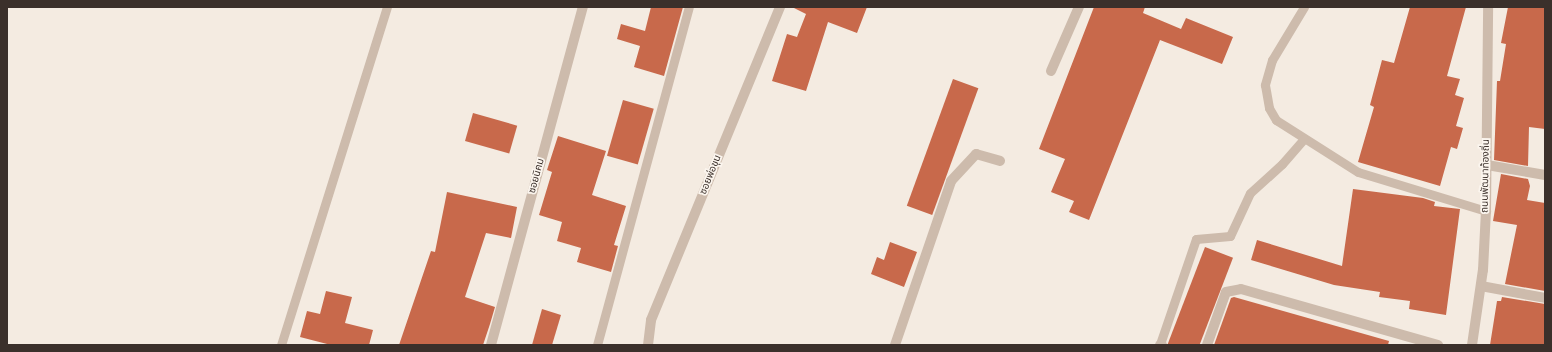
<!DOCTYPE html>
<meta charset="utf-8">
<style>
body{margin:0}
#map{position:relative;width:1552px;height:352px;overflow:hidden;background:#f4ebe1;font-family:"Varela Round","Noto Sans Thai",sans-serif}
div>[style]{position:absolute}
.building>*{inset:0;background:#c8694b;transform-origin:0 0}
.lane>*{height:9px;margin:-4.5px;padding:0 4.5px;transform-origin:4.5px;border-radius:4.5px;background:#cdbbac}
.street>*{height:10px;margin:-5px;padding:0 5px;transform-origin:5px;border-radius:5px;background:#cdbbac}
span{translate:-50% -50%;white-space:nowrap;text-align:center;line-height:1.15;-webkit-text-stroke:3.5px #fbf5ee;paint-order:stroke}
.street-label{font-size:10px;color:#3b302b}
.frame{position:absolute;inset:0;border:8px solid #3b302b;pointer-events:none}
</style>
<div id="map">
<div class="building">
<i style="clip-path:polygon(651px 7px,683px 7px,664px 76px,634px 67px,640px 46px,617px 39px,621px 24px,645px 31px)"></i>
<i style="clip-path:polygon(792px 7px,867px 7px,857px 33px,828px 22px,806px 91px,772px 81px,787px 34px,797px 37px,806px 14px)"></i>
<i style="clip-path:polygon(1094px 7px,1145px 7px,1143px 13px,1181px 29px,1186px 18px,1233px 37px,1222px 64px,1160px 40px,1089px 220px,1069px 212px,1074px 201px,1051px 192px,1065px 159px,1039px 149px)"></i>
<i style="clip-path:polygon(1410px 7px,1466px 7px,1447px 76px,1460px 79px,1455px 95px,1464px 98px,1456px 126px,1463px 128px,1457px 149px,1451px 147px,1440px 186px,1358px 162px,1374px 107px,1370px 105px,1382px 60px,1394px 63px)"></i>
<i style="clip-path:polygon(1508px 7px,1545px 7px,1545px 129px,1529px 127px,1528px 166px,1494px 160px,1497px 81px,1500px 81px,1506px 44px,1501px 43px)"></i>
<i style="left:953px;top:79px;width:27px;height:135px;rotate:20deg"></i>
<i style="left:623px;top:100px;width:32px;height:58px;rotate:16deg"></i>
<i style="left:473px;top:113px;width:46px;height:29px;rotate:16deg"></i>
<i style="clip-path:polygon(558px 136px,606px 151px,592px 195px,626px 206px,614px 245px,618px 246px,611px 272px,577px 262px,581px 248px,557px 241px,562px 222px,539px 215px,552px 172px,547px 170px)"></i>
<i style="clip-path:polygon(1501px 174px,1528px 179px,1530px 186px,1527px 200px,1545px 203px,1545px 291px,1505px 284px,1517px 225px,1493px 221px)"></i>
<i style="clip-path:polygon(1353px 189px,1423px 198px,1435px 202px,1434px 206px,1460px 209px,1446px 315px,1409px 309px,1410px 301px,1379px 297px,1380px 292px,1334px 285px,1251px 260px,1257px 240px,1342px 266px)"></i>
<i style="clip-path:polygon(447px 192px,517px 207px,511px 238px,486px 233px,465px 297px,495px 307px,490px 324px,483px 345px,399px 345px,431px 251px,435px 252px)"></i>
<i style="clip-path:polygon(890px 242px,917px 252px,904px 287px,871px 274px,877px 257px,884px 260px)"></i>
<i style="left:1205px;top:247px;width:30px;height:104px;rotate:21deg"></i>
<i style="clip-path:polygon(326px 291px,352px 297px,345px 323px,373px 330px,369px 345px,331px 345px,300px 337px,307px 311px,320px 314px)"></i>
<i style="clip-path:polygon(1234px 297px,1389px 341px,1388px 345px,1214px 345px,1231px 298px)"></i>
<i style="clip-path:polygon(1502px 297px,1545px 304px,1545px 345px,1490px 345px,1497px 301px,1501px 301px)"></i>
<i style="clip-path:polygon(542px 309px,561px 315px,552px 345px,532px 345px)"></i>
</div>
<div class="lane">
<i style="left:1304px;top:7px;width:62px;rotate:121.1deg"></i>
<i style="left:1272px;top:60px;width:26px;rotate:106deg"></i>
<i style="left:1265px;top:85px;width:23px;rotate:80deg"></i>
<i style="left:1269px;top:108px;width:14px;rotate:60deg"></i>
<i style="left:1276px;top:120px;width:97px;rotate:32.4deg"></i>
<i style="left:1358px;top:172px;width:134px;rotate:16.9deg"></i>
<i style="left:1160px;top:344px;width:111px;rotate:-71.1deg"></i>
<i style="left:1196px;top:239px;width:34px;rotate:-5deg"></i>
<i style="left:1230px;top:236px;width:47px;rotate:-65.1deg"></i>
<i style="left:1250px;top:193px;width:43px;rotate:-42.2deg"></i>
<i style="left:1282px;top:164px;width:33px;rotate:-49deg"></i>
<i style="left:281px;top:345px;width:354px;rotate:-72.6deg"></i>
<i style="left:597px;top:345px;width:350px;rotate:-74.8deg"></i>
</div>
<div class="street">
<i style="left:1051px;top:71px;width:70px;rotate:-66.4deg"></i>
<i style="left:1487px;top:165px;width:59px;rotate:9.8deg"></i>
<i style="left:1481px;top:286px;width:65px;rotate:10.6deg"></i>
<i style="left:491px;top:345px;width:350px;rotate:-74.8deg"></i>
<i style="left:648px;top:345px;width:25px;rotate:-83deg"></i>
<i style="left:651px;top:320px;width:339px;rotate:-67.6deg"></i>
<i style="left:895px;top:345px;width:173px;rotate:-71.1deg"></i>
<i style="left:951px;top:181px;width:37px;rotate:-47deg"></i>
<i style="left:976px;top:154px;width:25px;rotate:16deg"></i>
<i style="left:1160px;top:345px;width:2px"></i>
<i style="left:1207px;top:345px;width:56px;rotate:-70.3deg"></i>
<i style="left:1226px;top:292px;width:15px;rotate:-11deg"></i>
<i style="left:1241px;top:289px;width:205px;rotate:15.9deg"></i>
<i style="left:1472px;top:345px;width:76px;rotate:-81.7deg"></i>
<i style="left:1483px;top:270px;width:59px;rotate:-87.1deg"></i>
<i style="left:1486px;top:211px;width:204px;rotate:-89.4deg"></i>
</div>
<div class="street-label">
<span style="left:711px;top:175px;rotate:-68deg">ซอยพ่อขุน</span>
<span style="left:537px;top:176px;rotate:-75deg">ซอยนิคม</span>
<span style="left:1486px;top:176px;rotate:-89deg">ถนนพัฒนาท้องถิ่น</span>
</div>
<div class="frame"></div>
</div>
